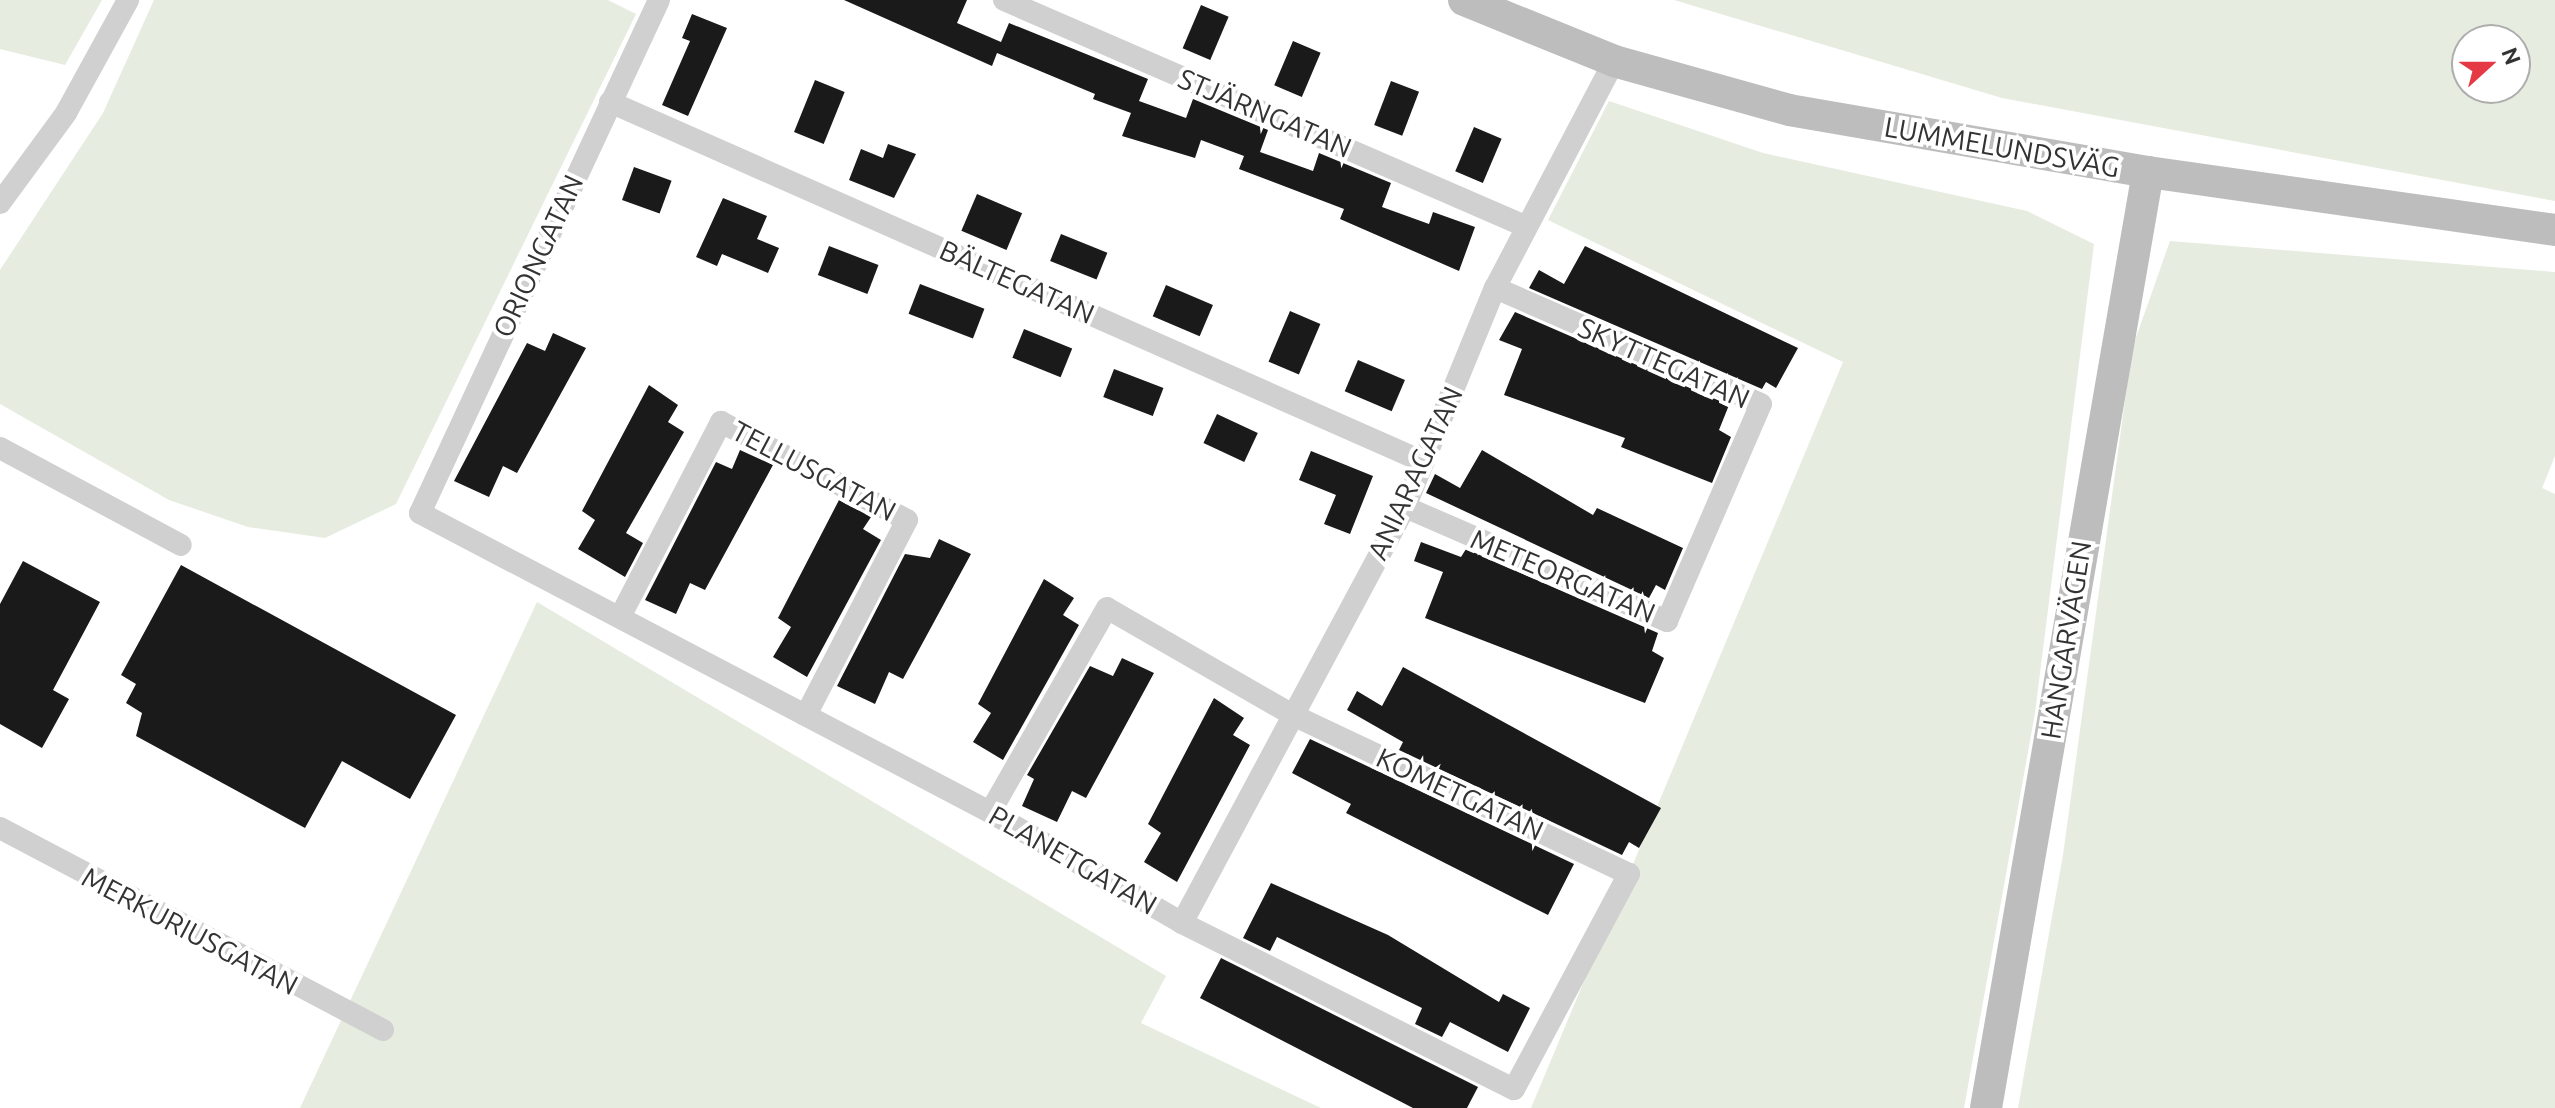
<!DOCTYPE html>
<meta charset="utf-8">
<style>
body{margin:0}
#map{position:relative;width:2555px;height:1108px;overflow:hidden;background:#fff;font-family:Ubuntu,sans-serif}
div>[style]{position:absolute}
.green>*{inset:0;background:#e6ecdf}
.building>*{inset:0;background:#1a1a1a;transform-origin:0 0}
.street>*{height:22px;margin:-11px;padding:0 11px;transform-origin:11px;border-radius:11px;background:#d0d0d0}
.secondary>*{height:32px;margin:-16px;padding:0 16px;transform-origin:16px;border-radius:16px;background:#bdbdbd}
span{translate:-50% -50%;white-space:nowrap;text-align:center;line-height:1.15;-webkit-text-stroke:8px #fff;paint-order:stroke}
.street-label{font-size:28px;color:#333}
.north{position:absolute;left:2451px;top:24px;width:80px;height:80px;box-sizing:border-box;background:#fff;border:2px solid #adadad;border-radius:50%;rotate:69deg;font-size:22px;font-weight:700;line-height:32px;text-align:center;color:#333}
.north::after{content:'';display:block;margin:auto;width:28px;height:36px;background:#e63946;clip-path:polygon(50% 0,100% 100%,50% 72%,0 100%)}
</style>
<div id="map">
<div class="green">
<i style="clip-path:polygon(0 0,102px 0,65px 65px,0 49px)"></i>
<i style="clip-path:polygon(154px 0,608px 0,636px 14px,396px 504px,325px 538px,248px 527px,169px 500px,0 404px,0 270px,103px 113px)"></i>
<i style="clip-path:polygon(evenodd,1674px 0,2555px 0,2555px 201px,2002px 98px,1674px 0,2467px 40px,2515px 40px,2515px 88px,2467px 88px,2467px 40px)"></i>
<i style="clip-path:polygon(1609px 101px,1763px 153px,2027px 211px,2094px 244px,2035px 713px,1964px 1108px,1531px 1108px,1843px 362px,1548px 220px)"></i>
<i style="clip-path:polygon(2170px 241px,2555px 272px,2555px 456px,2542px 488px,2555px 494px,2555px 1108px,2018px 1108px,2063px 855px,2132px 349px)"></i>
<i style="clip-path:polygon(537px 602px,1166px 976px,1141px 1023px,1321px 1108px,300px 1108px)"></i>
</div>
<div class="building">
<i style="clip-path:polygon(844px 0,967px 0,957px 23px,1001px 42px,1009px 23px,1148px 79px,1139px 101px,1186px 118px,1193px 99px,1268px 130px,1260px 152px,1313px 171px,1319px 153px,1391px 183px,1382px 207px,1429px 224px,1433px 212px,1475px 227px,1459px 271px,1340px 219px,1344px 209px,1239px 169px,1244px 156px,1201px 140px,1195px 158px,1122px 136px,1131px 113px,1093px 99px,1095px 94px,997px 53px,992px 66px)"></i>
<i style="left:1201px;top:5px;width:30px;height:47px;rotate:23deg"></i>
<i style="clip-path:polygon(692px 14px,727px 28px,688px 116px,662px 105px,690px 41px,682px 38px)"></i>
<i style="left:1293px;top:41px;width:30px;height:48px;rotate:23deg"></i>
<i style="left:815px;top:80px;width:32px;height:56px;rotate:22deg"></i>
<i style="left:1391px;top:81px;width:30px;height:47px;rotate:21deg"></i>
<i style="left:1474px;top:127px;width:30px;height:48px;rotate:23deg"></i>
<i style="clip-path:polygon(888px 144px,916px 154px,894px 198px,849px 180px,861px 149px,883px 158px)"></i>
<i style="left:634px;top:167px;width:40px;height:35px;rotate:20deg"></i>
<i style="left:977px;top:194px;width:49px;height:40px;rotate:23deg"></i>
<i style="clip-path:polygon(723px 198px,767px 216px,757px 239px,779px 248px,768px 273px,722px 254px,717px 266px,696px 257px)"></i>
<i style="left:1061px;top:234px;width:50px;height:29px;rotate:22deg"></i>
<i style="left:829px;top:246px;width:53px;height:31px;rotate:21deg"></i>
<i style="clip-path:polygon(1585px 246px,1798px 348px,1776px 388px,1766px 382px,1762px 389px,1529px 288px,1539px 270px,1564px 284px)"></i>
<i style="left:920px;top:284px;width:69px;height:32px;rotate:21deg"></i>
<i style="left:1166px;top:285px;width:51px;height:34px;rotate:23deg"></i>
<i style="left:1290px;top:311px;width:33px;height:55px;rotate:23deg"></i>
<i style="clip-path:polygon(1515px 312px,1729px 405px,1719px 430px,1731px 437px,1712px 483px,1621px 447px,1625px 438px,1504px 395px,1522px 349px,1499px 340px)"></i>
<i style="left:1024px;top:329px;width:52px;height:31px;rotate:22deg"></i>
<i style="clip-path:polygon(553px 333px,586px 348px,517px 473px,503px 466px,489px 497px,454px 481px,527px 343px,545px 351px)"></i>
<i style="left:1358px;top:360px;width:51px;height:34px;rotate:23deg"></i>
<i style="left:1114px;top:369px;width:53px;height:30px;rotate:21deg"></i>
<i style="clip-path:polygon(649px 385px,678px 405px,668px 422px,684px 432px,626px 533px,643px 543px,625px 577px,578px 549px,595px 520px,582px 511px)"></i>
<i style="left:1217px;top:414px;width:45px;height:32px;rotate:25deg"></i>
<i style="clip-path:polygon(740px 450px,773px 465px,705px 590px,690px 583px,676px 614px,645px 600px,716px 462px,732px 469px)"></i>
<i style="clip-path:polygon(1482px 450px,1593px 515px,1597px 508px,1683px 548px,1665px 590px,1656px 585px,1649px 598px,1426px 493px,1435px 474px,1460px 488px)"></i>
<i style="clip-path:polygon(1311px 451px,1373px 476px,1350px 534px,1324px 524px,1336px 495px,1299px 480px)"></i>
<i style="clip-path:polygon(839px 500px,871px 517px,863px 529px,881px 540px,807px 677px,773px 657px,791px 627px,778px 618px)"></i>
<i style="clip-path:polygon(939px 539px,971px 554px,903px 679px,889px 672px,875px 704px,837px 686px,905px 554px,930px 558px)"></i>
<i style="clip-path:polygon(1421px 542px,1461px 557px,1466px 549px,1658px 633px,1652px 651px,1664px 658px,1645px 703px,1425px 618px,1443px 572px,1414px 561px)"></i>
<i style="clip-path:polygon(23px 561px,100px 602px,53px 690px,69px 699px,42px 748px,0 724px,0 604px)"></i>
<i style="clip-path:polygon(181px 565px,456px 715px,410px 799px,342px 761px,305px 828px,136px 736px,142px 713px,126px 703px,136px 684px,121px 675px)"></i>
<i style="clip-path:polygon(1044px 579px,1074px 598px,1063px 615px,1079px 625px,1003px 760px,973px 742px,991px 713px,978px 704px)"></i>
<i style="clip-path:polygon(1122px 658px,1154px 673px,1086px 798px,1072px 791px,1057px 822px,1022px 806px,1034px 779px,1027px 775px,1090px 666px,1113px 676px)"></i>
<i style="clip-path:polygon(1403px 667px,1661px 808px,1639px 848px,1629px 842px,1622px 855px,1399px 750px,1403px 742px,1347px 710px,1357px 691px,1382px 706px)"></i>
<i style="clip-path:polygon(1214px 698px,1244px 718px,1233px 735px,1250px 745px,1177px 882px,1144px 862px,1161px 833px,1148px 824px)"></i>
<i style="clip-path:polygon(1310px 739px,1574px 864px,1548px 915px,1346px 813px,1351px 804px,1292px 773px)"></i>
<i style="clip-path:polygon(1271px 883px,1388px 935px,1499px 1002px,1503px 994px,1530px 1008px,1508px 1052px,1450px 1022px,1442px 1037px,1415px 1024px,1422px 1008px,1277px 937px,1270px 951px,1243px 938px)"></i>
<i style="clip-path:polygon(1221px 958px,1478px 1087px,1467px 1108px,1413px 1108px,1200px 998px)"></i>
</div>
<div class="street">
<i style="left:659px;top:0;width:566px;rotate:114.98deg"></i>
<i style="left:420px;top:513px;width:644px;rotate:27.68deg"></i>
<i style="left:990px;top:812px;width:222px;rotate:30deg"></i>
<i style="left:1182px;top:923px;width:371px;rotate:26.6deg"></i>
<i style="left:1514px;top:1089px;width:244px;rotate:-61.9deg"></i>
<i style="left:1629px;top:874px;width:374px;rotate:-154.7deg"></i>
<i style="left:1291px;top:714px;width:212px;rotate:-150.1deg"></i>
<i style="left:1107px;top:608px;width:235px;rotate:119.8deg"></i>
<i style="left:1004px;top:0;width:568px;rotate:23.45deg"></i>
<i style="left:610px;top:102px;width:890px;rotate:23.86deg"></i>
<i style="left:0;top:203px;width:112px;rotate:-53.7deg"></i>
<i style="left:66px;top:113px;width:129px;rotate:-61.2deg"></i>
<i style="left:0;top:448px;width:205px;rotate:28.2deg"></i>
<i style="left:1405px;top:507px;width:286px;rotate:23.5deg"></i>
<i style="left:1667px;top:621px;width:236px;rotate:-66.6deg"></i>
<i style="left:1761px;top:404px;width:290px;rotate:-156.4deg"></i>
<i style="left:620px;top:617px;width:220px;rotate:-62.6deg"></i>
<i style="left:721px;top:422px;width:210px;rotate:27.8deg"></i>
<i style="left:907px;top:520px;width:220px;rotate:117.4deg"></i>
<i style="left:0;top:828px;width:433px;rotate:27.8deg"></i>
<i style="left:1182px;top:923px;width:472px;rotate:-61.8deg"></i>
<i style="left:1405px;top:507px;width:237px;rotate:-67.7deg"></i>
<i style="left:1495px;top:288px;width:256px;rotate:-62.3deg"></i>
</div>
<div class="secondary">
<i style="left:1464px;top:0;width:162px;rotate:22.1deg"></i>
<i style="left:1614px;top:61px;width:182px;rotate:15.6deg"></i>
<i style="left:1789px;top:110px;width:364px;rotate:9.8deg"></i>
<i style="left:2148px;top:172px;width:411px;rotate:8.1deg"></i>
<i style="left:1986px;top:1108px;width:950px;rotate:-80.18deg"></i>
</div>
<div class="street-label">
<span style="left:1265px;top:113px;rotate:23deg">STJÄRNGATAN</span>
<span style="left:2002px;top:147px;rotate:10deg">LUMMELUNDSVÄG</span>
<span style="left:538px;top:256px;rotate:-65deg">ORIONGATAN</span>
<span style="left:1017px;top:282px;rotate:24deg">BÄLTEGATAN</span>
<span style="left:1664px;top:363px;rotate:24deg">SKYTTEGATAN</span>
<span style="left:814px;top:471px;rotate:28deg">TELLUSGATAN</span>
<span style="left:1415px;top:473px;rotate:-65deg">ANIARAGATAN</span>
<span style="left:1563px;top:576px;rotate:23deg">METEORGATAN</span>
<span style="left:2066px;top:640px;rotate:-81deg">HANGARVÄGEN</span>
<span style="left:1460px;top:794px;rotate:25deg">KOMETGATAN</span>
<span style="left:1073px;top:860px;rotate:30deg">PLANETGATAN</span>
<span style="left:190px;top:931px;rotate:28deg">MERKURIUSGATAN</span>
</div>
<div class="north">N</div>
</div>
